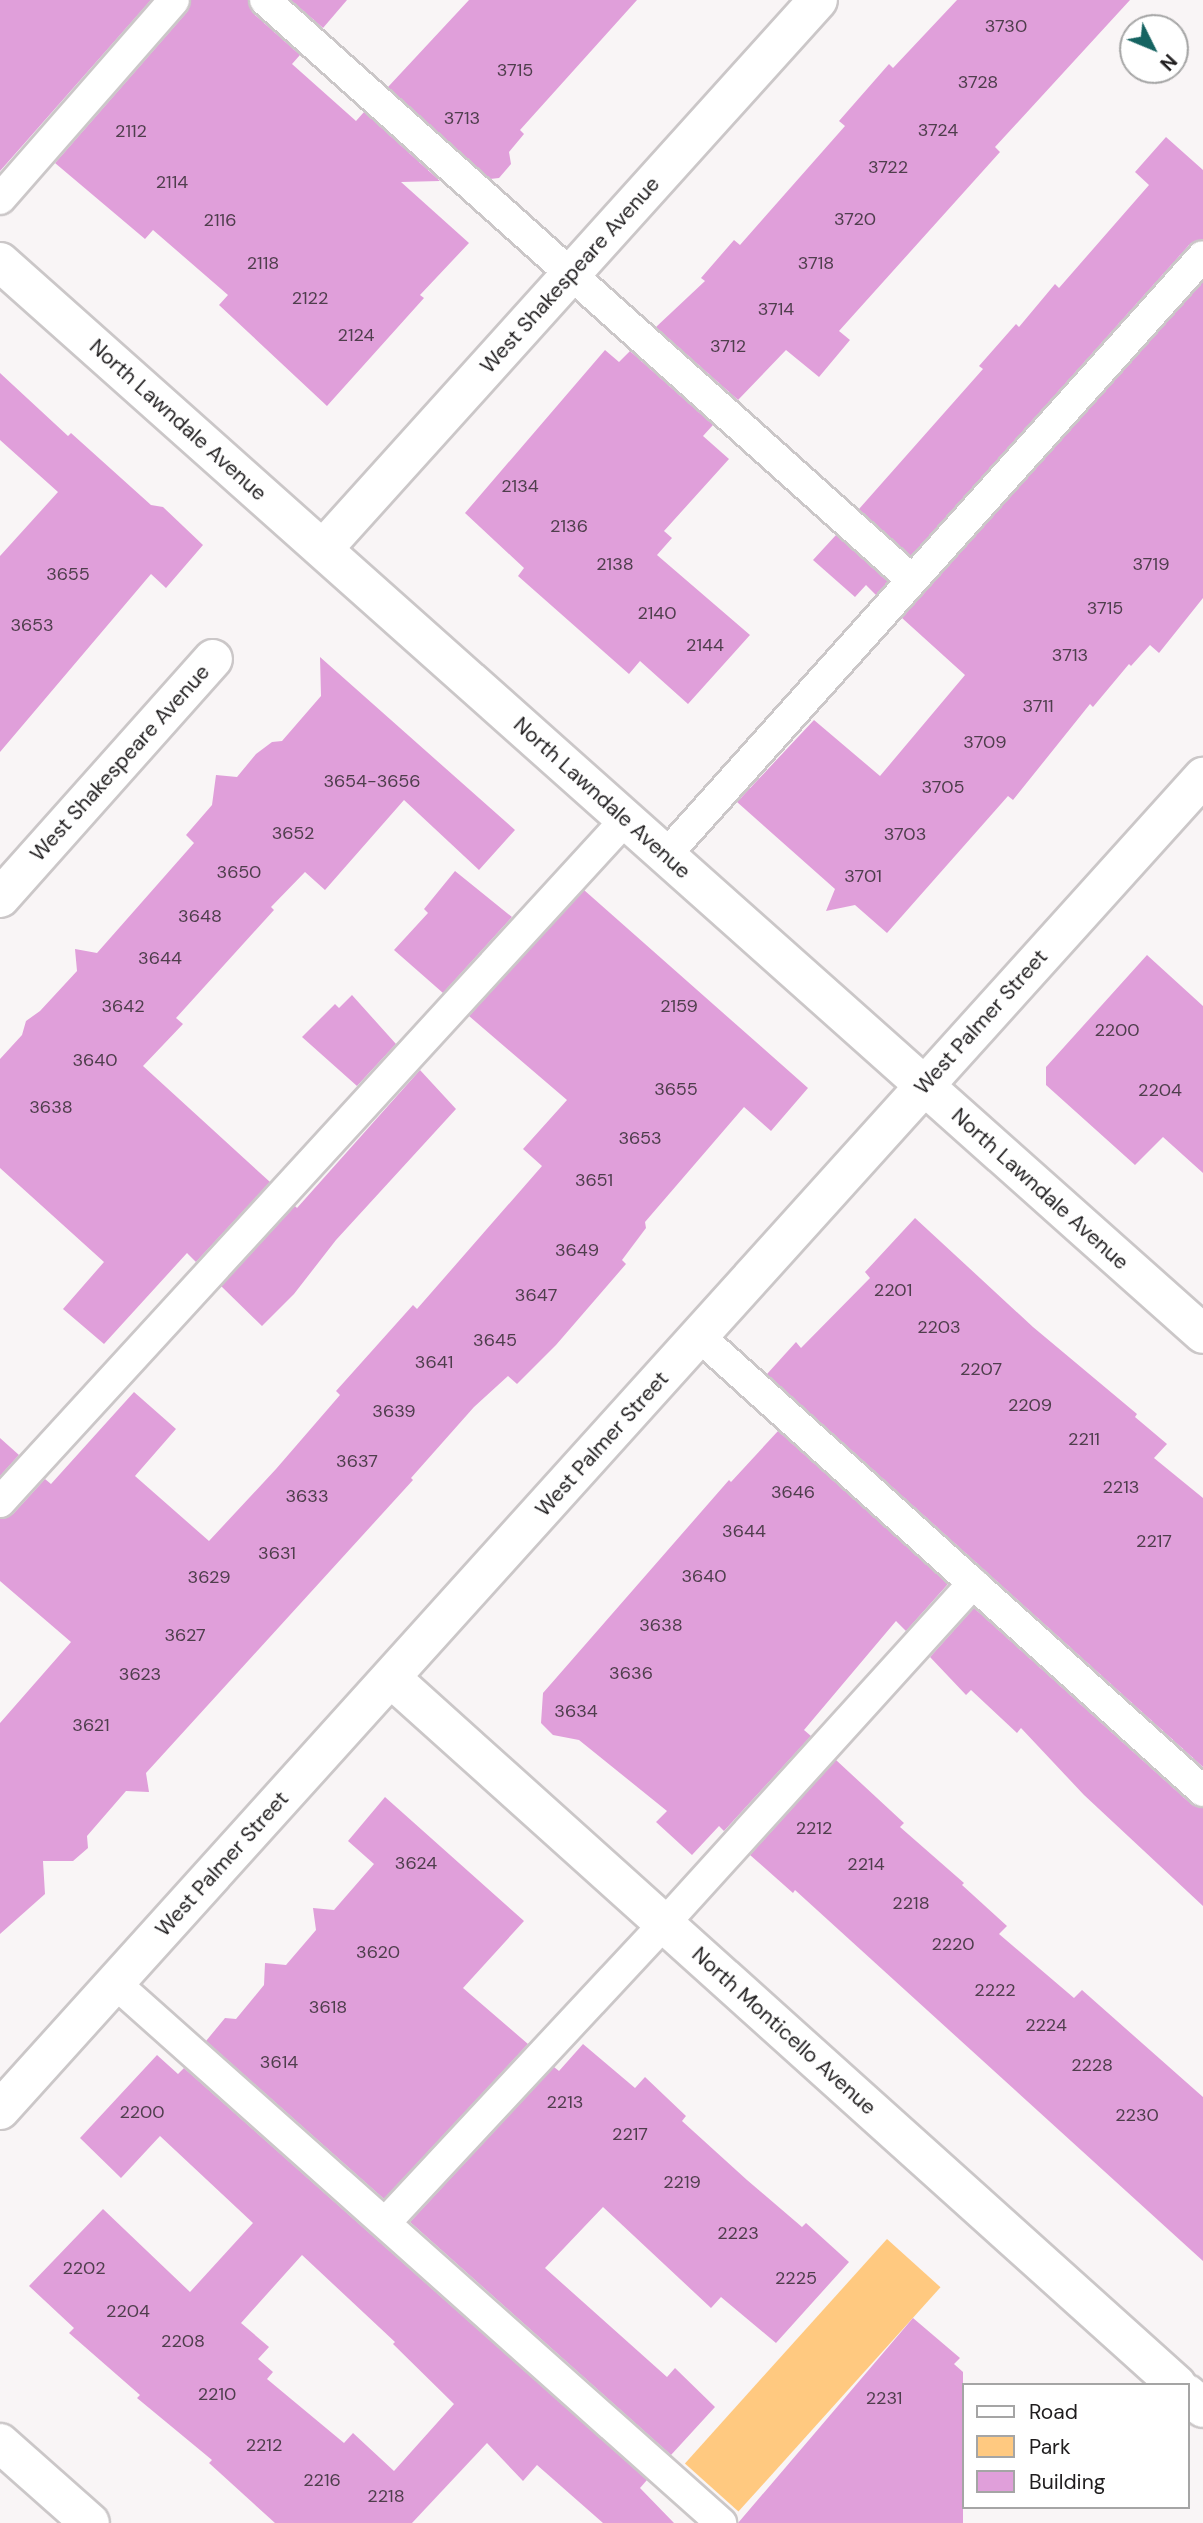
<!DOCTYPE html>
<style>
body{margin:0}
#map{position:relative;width:1203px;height:2523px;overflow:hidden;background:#f9f5f6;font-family:"DM Sans",sans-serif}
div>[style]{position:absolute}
.green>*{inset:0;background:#ffc980;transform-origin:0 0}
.building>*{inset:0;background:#e09fda}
.roads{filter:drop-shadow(2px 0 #cbc7c8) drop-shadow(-2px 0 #cbc7c8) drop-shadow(0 2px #cbc7c8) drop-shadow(0 -2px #cbc7c8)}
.lane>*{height:30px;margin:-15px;padding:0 15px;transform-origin:15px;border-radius:15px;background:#fff}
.street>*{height:38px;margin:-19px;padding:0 19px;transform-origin:19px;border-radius:19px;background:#fff}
.secondary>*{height:38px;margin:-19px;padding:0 19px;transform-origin:19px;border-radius:19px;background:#fff}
span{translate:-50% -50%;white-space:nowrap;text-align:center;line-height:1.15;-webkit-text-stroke:5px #fff;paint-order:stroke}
.number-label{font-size:18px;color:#4f3e4d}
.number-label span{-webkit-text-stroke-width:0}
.street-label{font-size:21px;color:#1f1d1e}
.legend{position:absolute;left:962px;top:2383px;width:228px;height:126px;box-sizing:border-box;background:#fff;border:2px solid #a5a5a5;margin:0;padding:9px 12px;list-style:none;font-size:21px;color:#1f1d1e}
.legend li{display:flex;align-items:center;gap:14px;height:35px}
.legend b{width:35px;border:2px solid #a5a5a5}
.north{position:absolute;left:1119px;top:14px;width:70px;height:70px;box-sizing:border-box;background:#fff;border:2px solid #a5a5a5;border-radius:50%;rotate:133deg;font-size:19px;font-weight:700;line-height:28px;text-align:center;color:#1f1d1e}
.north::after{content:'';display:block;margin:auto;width:24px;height:32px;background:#156361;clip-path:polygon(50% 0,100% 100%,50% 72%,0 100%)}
</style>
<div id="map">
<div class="green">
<i style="left:887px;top:2239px;width:72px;height:302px;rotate:42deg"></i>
</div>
<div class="building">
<i style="clip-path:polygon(0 0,151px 0,0 171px)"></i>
<i style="clip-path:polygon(191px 0,248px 0,253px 13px,300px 55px,292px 64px,356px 121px,364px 112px,440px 181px,401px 182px,469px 243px,420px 295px,424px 298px,327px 406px,219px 305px,228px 295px,153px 230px,145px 239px,55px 163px,187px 12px)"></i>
<i style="clip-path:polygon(291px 0,347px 0,323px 28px)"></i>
<i style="clip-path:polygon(469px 0,637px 0,520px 130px,524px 134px,509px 152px,511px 164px,499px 178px,490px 179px,388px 87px)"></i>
<i style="clip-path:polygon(957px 0,1130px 0,995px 147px,1000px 152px,839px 331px,850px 340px,819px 377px,786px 350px,738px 400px,656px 327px,705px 281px,701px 278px,734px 240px,740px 245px,845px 126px,839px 121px,889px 64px,893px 68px)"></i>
<i style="clip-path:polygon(1166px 137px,1203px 170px,1203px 239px,1190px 244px,911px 556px,859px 509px,983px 369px,979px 366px,1016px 324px,1019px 327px,1055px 284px,1059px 288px,1149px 185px,1135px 172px)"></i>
<i style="clip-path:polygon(1203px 282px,1203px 598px,1159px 653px,1150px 645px,1131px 666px,1129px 664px,1093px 707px,1090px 704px,1013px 800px,1008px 796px,887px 933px,855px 905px,826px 911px,835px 889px,737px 802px,814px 720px,880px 776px,965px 675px,902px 618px)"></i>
<i style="clip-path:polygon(605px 350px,619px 362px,630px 351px,713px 425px,703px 436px,729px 459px,664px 531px,672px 538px,657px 555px,750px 635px,688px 704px,640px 661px,629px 674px,518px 576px,524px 568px,465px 513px)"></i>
<i style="clip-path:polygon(0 373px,68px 436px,71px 433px,151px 505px,163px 507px,203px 545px,166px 588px,151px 574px,0 752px,0 556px,58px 492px,0 440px)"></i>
<i style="clip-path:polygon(836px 535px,888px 582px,876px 595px,866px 585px,855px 597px,813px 560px)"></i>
<i style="clip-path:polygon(320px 657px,515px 830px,479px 870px,404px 800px,325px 890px,305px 872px,271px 907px,274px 910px,176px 1018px,183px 1024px,143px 1066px,270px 1182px,196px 1262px,187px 1253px,104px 1344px,63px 1309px,104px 1262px,0 1168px,0 1059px,22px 1035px,26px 1021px,40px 1011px,77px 971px,75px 949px,97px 953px,194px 843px,186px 835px,212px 805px,216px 775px,237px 777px,256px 754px,272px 742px,282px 741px,321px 696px)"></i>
<i style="clip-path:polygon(455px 871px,512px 917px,443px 993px,394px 950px,428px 913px,424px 909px)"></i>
<i style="clip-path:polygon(584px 890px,808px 1088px,771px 1131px,744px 1107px,645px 1222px,646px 1228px,622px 1260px,626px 1264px,556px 1345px,517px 1384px,508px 1376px,474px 1407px,411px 1478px,413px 1480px,146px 1773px,149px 1792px,126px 1791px,87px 1836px,88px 1848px,73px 1861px,43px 1861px,45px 1894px,0 1934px,0 1723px,71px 1642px,0 1581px,0 1519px,13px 1514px,45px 1479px,51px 1484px,134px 1392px,176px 1429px,135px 1476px,209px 1541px,276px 1469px,340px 1395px,336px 1391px,413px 1305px,417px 1309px,542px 1166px,523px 1149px,567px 1100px,469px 1016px)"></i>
<i style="clip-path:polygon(1147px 955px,1203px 1006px,1203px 1173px,1163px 1137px,1135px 1165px,1046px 1085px,1046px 1067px)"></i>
<i style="clip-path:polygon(352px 995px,396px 1044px,357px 1086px,302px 1037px,335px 1004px,339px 1008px)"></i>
<i style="clip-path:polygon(420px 1070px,456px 1109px,336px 1240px,294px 1294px,262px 1326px,221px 1286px,295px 1206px,297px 1208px)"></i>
<i style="clip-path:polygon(915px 1218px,1033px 1327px,1137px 1414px,1135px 1417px,1167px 1444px,1154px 1458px,1203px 1498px,1203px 1767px,767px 1374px,796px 1342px,801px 1348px,870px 1278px,865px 1272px)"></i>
<i style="clip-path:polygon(778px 1431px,948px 1584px,906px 1631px,896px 1621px,804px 1730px,811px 1736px,724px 1831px,719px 1826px,692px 1855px,656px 1822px,667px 1811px,579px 1740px,553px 1735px,541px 1723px,543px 1693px,729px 1480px,731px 1482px)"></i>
<i style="clip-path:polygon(0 1438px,19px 1455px,0 1476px)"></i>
<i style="clip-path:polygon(974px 1608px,1191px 1804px,1203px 1808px,1203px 1906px,1084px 1795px,1021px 1728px,1017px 1733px,971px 1690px,966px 1695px,930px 1657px)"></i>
<i style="clip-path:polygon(836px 1760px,904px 1823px,900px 1827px,964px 1883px,962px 1885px,1007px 1926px,999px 1934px,1074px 1998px,1082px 1990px,1203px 2097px,1203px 2261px,795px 1890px,793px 1893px,750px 1855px)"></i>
<i style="clip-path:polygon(385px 1797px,524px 1921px,463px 1988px,528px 2044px,384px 2199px,206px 2041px,225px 2018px,236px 2019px,264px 1985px,265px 1963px,286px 1965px,316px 1930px,313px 1908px,334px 1910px,374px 1864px,348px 1841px)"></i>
<i style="clip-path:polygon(583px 2044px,635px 2088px,645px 2077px,686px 2116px,682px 2121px,747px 2180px,802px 2227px,806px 2223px,849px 2262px,776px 2343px,721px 2297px,711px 2308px,603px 2207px,545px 2268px,667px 2377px,675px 2368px,715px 2407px,671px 2455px,410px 2222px,554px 2067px,559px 2071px)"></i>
<i style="clip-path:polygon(evenodd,157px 2055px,178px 2074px,184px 2068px,647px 2480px,640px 2488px,674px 2523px,603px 2523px,537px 2465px,523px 2481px,487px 2443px,412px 2523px,275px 2523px,209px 2463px,212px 2460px,137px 2398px,140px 2395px,69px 2333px,74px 2328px,29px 2286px,103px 2209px,190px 2292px,253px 2223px,160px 2136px,121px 2178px,80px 2138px,157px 2055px,302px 2255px,395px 2342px,393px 2344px,454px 2404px,394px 2471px,353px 2433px,344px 2443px,267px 2379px,273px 2372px,258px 2359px,269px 2347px,241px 2323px,302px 2255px)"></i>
<i style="clip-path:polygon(913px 2318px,960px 2358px,954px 2364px,963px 2372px,963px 2523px,738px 2523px)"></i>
</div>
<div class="roads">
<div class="lane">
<i style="left:265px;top:0;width:868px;rotate:41.87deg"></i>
<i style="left:0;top:199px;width:264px;rotate:-48.8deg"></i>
<i style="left:666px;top:855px;width:804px;rotate:-48.12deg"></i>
<i style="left:699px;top:1336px;width:679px;rotate:42.08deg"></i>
<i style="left:0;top:1502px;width:926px;rotate:-47.49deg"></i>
<i style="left:115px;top:1983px;width:812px;rotate:41.7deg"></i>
<i style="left:386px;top:2222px;width:408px;rotate:-47deg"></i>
<i style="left:664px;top:1924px;width:460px;rotate:-47.8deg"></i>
</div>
<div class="street">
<i style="left:0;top:262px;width:1611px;rotate:41.7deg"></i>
<i style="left:323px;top:549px;width:739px;rotate:-47.96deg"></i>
<i style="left:0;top:898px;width:320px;rotate:-48.3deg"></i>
<i style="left:391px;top:1678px;width:1057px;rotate:41.97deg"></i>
<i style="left:0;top:2110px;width:1796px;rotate:-47.93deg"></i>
<i style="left:1187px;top:2394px;width:21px;rotate:41deg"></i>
</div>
<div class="secondary">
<i style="left:0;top:2443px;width:120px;rotate:41.6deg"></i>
</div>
</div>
<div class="number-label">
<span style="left:1006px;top:26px">3730</span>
<span style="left:515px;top:70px">3715</span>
<span style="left:978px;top:82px">3728</span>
<span style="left:462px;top:118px">3713</span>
<span style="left:938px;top:130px">3724</span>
<span style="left:131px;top:131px">2112</span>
<span style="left:888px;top:167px">3722</span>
<span style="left:172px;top:182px">2114</span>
<span style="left:855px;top:219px">3720</span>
<span style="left:220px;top:220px">2116</span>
<span style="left:263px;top:263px">2118</span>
<span style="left:816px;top:263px">3718</span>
<span style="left:310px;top:298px">2122</span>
<span style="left:776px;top:309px">3714</span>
<span style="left:356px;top:335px">2124</span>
<span style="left:728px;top:346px">3712</span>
<span style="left:520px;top:486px">2134</span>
<span style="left:569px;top:526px">2136</span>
<span style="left:615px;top:564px">2138</span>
<span style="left:1151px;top:564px">3719</span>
<span style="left:68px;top:574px">3655</span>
<span style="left:1105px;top:608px">3715</span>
<span style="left:657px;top:613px">2140</span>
<span style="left:32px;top:625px">3653</span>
<span style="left:705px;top:645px">2144</span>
<span style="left:1070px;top:655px">3713</span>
<span style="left:1038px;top:706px">3711</span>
<span style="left:985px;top:742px">3709</span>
<span style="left:372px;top:781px">3654-3656</span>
<span style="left:943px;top:787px">3705</span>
<span style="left:293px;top:833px">3652</span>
<span style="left:905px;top:834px">3703</span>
<span style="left:239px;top:872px">3650</span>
<span style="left:863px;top:876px">3701</span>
<span style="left:200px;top:916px">3648</span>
<span style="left:160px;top:958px">3644</span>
<span style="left:123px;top:1006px">3642</span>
<span style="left:679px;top:1006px">2159</span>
<span style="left:1117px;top:1030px">2200</span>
<span style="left:95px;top:1060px">3640</span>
<span style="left:676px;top:1089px">3655</span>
<span style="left:1160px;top:1090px">2204</span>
<span style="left:51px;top:1107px">3638</span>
<span style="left:640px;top:1138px">3653</span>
<span style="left:594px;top:1180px">3651</span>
<span style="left:577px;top:1250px">3649</span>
<span style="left:893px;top:1290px">2201</span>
<span style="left:536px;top:1295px">3647</span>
<span style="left:939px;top:1327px">2203</span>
<span style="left:495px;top:1340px">3645</span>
<span style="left:434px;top:1362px">3641</span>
<span style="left:981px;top:1369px">2207</span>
<span style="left:1030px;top:1405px">2209</span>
<span style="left:394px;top:1411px">3639</span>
<span style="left:1084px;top:1439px">2211</span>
<span style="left:357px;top:1461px">3637</span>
<span style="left:1121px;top:1487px">2213</span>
<span style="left:793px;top:1492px">3646</span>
<span style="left:307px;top:1496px">3633</span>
<span style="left:744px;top:1531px">3644</span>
<span style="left:1154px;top:1541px">2217</span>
<span style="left:277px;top:1553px">3631</span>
<span style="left:704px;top:1576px">3640</span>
<span style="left:209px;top:1577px">3629</span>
<span style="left:661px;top:1625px">3638</span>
<span style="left:185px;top:1635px">3627</span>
<span style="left:631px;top:1673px">3636</span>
<span style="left:140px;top:1674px">3623</span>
<span style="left:576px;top:1711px">3634</span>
<span style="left:91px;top:1725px">3621</span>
<span style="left:814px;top:1828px">2212</span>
<span style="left:416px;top:1863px">3624</span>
<span style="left:866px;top:1864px">2214</span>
<span style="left:911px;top:1903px">2218</span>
<span style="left:953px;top:1944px">2220</span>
<span style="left:378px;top:1952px">3620</span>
<span style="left:995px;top:1990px">2222</span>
<span style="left:328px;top:2007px">3618</span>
<span style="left:1046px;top:2025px">2224</span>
<span style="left:279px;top:2062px">3614</span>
<span style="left:1092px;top:2065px">2228</span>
<span style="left:565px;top:2102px">2213</span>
<span style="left:142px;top:2112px">2200</span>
<span style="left:1137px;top:2115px">2230</span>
<span style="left:630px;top:2134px">2217</span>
<span style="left:682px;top:2182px">2219</span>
<span style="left:738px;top:2233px">2223</span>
<span style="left:84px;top:2268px">2202</span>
<span style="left:796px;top:2278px">2225</span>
<span style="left:128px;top:2311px">2204</span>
<span style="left:183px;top:2341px">2208</span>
<span style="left:217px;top:2394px">2210</span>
<span style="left:884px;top:2398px">2231</span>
<span style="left:264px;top:2445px">2212</span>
<span style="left:322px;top:2480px">2216</span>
<span style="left:386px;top:2496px">2218</span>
</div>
<div class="street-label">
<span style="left:570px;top:275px;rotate:-48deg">West Shakespeare Avenue</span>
<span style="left:178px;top:420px;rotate:42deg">North Lawndale Avenue</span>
<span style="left:120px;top:763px;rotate:-48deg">West Shakespeare Avenue</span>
<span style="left:602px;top:798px;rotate:42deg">North Lawndale Avenue</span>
<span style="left:981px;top:1022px;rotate:-48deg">West Palmer Street</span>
<span style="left:1040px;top:1189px;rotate:42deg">North Lawndale Avenue</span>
<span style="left:602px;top:1444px;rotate:-48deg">West Palmer Street</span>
<span style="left:222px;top:1864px;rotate:-48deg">West Palmer Street</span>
<span style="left:784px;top:2031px;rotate:42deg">North Monticello Avenue</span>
</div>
<ul class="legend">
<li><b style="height:9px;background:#fff"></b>Road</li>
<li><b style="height:19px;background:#ffc980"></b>Park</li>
<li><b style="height:19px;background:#e09fda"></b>Building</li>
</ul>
<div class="north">N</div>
</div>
